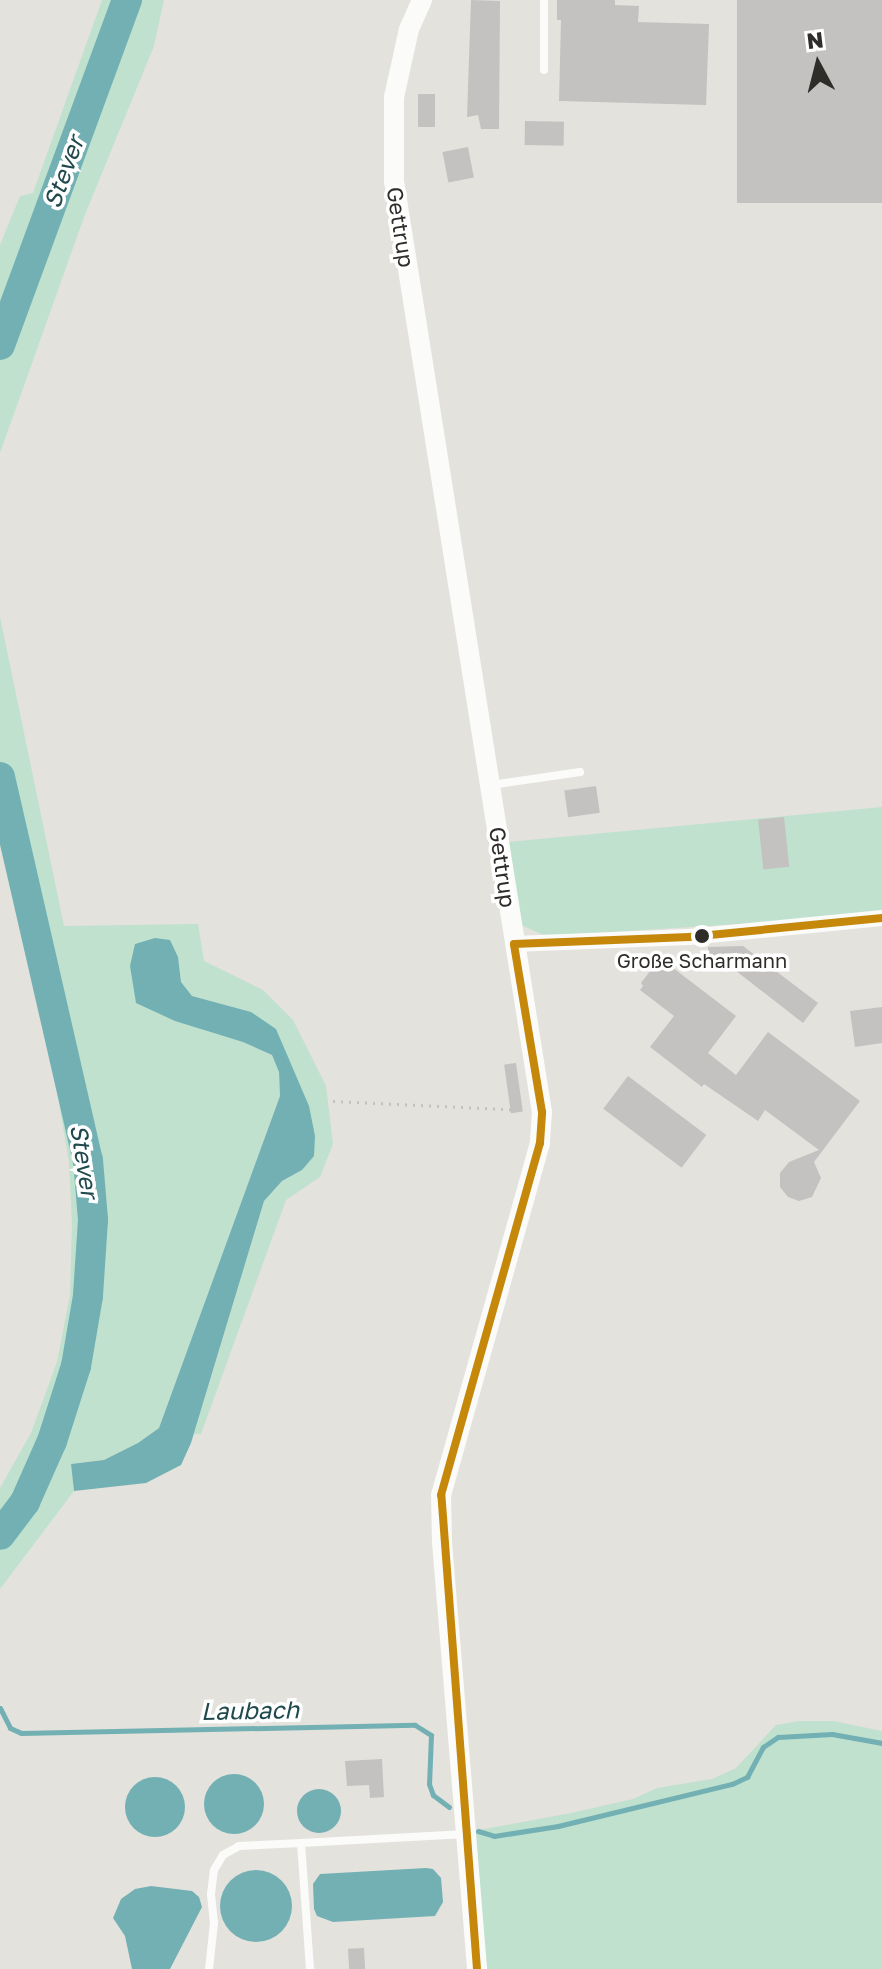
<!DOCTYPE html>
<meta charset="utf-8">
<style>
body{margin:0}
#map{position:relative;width:882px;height:1969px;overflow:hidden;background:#e4e2dc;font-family:"Golos Text",sans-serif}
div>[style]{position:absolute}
.green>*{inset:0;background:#bfe1ce}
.water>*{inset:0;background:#72b0b4}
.round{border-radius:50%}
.stream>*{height:5px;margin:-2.5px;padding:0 2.5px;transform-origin:2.5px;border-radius:2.5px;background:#72b0b4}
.river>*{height:30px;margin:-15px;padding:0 15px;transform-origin:15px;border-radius:15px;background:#72b0b4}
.building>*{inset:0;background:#c3c2c1;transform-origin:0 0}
.path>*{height:3px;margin-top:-1.5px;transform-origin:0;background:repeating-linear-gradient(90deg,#c2c1c0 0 2px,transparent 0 8px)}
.service>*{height:8px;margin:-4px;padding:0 4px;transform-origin:4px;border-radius:4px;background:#fbfbfa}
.minor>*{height:16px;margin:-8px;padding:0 8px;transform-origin:8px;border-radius:8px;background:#fbfbfa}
.tertiary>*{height:20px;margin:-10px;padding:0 10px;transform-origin:10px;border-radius:10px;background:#fbfbfa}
.bus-1>*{height:8px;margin:-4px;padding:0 4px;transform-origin:4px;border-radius:4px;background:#c5880a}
.dots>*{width:22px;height:22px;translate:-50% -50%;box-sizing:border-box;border:4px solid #fff;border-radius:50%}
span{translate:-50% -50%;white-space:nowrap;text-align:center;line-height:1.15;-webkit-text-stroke:7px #fff;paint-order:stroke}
.bus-label{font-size:20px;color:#2f2d29}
.street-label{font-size:22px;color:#2f2d29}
.water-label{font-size:24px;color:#20494d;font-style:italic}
.north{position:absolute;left:778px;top:24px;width:80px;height:80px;-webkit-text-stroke:6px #fff;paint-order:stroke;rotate:353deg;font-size:22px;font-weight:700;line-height:32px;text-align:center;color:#2f2d29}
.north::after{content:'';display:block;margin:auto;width:28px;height:36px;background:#2f2d29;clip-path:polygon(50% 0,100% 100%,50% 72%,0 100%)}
</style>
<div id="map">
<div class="green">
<i style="clip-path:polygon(102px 0,164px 0,154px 46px,84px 217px,0 453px,0 245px,20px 196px,33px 193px)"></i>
<i style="clip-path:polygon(0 617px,64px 926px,198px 924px,204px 961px,263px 990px,293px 1020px,326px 1086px,333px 1144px,320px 1177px,286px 1200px,201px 1434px,194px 1434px,264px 1201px,282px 1181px,302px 1170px,315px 1136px,251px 1012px,192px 996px,181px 982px,178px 957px,130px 966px,243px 1042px,272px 1055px,279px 1072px,280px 1096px,159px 1428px,138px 1443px,104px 1460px,71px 1464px,74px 1491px,0 1589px,0 1488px,31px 1433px,57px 1362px,70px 1295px,72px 1224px,69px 1162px,56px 1086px,0 845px)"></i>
<i style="clip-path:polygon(882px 807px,882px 910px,822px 919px,546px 936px,521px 925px,507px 842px)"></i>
<i style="clip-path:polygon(799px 1721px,833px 1721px,882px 1731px,882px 1969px,485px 1969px,474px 1831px,571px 1813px,633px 1799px,657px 1788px,712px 1779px,736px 1768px,776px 1725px)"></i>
</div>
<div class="water">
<i style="clip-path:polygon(155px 938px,170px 940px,178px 957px,181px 982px,192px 996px,251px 1012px,276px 1029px,309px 1106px,315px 1136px,314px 1156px,302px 1170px,282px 1181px,264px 1201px,191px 1443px,181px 1465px,146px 1483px,74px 1491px,71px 1464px,104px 1460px,138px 1443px,159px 1428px,280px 1096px,279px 1072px,272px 1055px,243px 1042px,175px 1021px,136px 1003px,130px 966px,135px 944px)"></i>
<i class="round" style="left:204px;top:1774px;width:60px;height:60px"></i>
<i class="round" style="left:125px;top:1777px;width:60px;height:60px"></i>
<i class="round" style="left:297px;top:1789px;width:44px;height:44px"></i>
<i style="clip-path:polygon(426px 1868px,433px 1869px,441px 1878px,443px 1902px,435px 1916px,333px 1922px,317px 1916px,314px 1909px,313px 1884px,320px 1874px)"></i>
<i class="round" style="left:220px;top:1870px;width:72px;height:72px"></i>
<i style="clip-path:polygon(151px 1886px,192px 1891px,199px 1897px,202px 1907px,170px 1969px,132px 1969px,125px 1936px,113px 1918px,121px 1899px,135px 1889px)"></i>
</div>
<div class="stream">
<i style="left:0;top:1708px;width:22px;rotate:63deg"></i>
<i style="left:10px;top:1728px;width:12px;rotate:24deg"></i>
<i style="left:21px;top:1733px;width:394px;rotate:-1.2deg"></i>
<i style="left:415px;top:1725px;width:19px;rotate:32deg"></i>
<i style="left:431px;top:1735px;width:49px;rotate:92.3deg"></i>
<i style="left:429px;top:1784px;width:12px;rotate:70deg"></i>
<i style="left:433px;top:1795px;width:20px;rotate:37deg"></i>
<i style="left:478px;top:1831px;width:17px;rotate:17deg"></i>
<i style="left:494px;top:1836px;width:65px;rotate:-8.9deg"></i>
<i style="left:558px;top:1826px;width:179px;rotate:-13.6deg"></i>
<i style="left:732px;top:1784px;width:17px;rotate:-25deg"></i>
<i style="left:747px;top:1777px;width:34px;rotate:-62deg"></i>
<i style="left:763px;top:1747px;width:18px;rotate:-34deg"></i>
<i style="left:778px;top:1737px;width:54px;rotate:-3.2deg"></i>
<i style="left:832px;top:1734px;width:51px;rotate:10.2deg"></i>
</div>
<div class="river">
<i style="left:0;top:345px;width:368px;rotate:-69.8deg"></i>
<i style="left:0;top:777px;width:393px;rotate:77.1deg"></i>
<i style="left:88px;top:1160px;width:60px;rotate:85.2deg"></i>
<i style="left:93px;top:1220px;width:76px;rotate:93.8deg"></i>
<i style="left:88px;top:1296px;width:71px;rotate:99.7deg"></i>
<i style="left:76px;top:1366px;width:79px;rotate:107.7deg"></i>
<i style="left:52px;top:1441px;width:67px;rotate:113.9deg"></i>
<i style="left:25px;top:1502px;width:41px;rotate:127.1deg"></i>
</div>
<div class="building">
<i style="clip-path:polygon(471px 0,500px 1px,499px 129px,481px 129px,478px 115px,467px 117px)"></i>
<i style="clip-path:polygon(557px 0,615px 0,615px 5px,639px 6px,638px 22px,709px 24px,706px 105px,559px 101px,561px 20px,557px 20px)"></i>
<i style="left:737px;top:0;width:145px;height:203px"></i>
<i style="left:418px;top:94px;width:17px;height:33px"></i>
<i style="left:525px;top:121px;width:39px;height:24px;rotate:1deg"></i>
<i style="left:468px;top:147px;width:31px;height:26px;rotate:79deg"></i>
<i style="left:596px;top:786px;width:27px;height:32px;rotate:82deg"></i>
<i style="left:784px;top:817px;width:50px;height:26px;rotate:84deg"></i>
<i style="clip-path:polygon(743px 946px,818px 1003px,803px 1023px,731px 967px,708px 967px,708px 947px)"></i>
<i style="clip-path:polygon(660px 958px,736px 1016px,708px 1053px,736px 1075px,768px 1032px,860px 1101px,814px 1162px,821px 1178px,812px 1197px,799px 1201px,788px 1197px,780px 1187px,780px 1173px,789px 1162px,819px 1150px,765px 1110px,758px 1121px,704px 1084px,702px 1087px,650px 1047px,674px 1016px,640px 990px,643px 986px,641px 983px)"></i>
<i style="clip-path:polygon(882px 1007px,882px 1043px,855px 1047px,850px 1011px)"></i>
<i style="left:516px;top:1063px;width:49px;height:12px;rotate:82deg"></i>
<i style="left:628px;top:1076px;width:98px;height:41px;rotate:37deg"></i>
<i style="clip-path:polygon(382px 1759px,384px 1797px,370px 1798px,369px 1785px,347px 1786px,345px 1761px)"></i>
<i style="left:364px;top:1948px;width:21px;height:16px;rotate:87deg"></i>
</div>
<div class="path">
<i style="left:333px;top:1101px;width:189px;rotate:2.7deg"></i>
</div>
<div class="service">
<i style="left:544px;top:70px;width:70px;rotate:-90deg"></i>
<i style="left:491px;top:785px;width:90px;rotate:-8.3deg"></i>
<i style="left:301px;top:1843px;width:165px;rotate:-3.1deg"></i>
<i style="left:209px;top:1969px;width:46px;rotate:-83.8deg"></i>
<i style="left:214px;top:1923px;width:29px;rotate:-96deg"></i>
<i style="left:211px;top:1894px;width:24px;rotate:-83deg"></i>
<i style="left:214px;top:1870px;width:17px;rotate:-59deg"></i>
<i style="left:223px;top:1855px;width:18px;rotate:-29deg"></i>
<i style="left:239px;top:1846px;width:62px;rotate:-2.8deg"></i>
<i style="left:301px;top:1843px;width:126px;rotate:85.9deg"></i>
</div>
<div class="minor">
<i style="left:514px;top:944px;width:175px;rotate:-2.3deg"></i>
<i style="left:689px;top:937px;width:194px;rotate:-5.6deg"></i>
</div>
<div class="tertiary">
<i style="left:422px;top:0;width:32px;rotate:114deg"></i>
<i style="left:409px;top:29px;width:70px;rotate:102.4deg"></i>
<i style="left:394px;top:97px;width:84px;rotate:90deg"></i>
<i style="left:394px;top:181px;width:943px;rotate:80.97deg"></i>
<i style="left:542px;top:1112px;width:31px;rotate:94deg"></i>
<i style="left:540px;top:1143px;width:366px;rotate:105.7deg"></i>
<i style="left:441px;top:1495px;width:47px;rotate:88.8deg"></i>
<i style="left:442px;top:1542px;width:428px;rotate:85.3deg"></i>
</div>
<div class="bus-1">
<i style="left:514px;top:944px;width:175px;rotate:-2.3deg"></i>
<i style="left:689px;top:937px;width:194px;rotate:-5.6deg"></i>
<i style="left:477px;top:1969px;width:475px;rotate:-94.3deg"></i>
<i style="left:441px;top:1495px;width:366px;rotate:-74.3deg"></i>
<i style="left:540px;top:1143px;width:31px;rotate:-86deg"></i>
<i style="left:542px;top:1112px;width:170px;rotate:-99.5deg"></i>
</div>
<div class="dots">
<i style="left:702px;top:936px;background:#2f2d29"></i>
</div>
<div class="bus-label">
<span style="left:702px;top:960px">Große Scharmann</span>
</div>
<div class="street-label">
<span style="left:401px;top:227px;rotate:81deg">Gettrup</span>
<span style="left:503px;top:867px;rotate:82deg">Gettrup</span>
</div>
<div class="water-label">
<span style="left:63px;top:172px;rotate:-70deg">Stever</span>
<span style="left:85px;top:1161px;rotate:81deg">Stever</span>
<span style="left:250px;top:1710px;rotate:-1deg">Laubach</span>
</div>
<div class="north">N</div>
</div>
